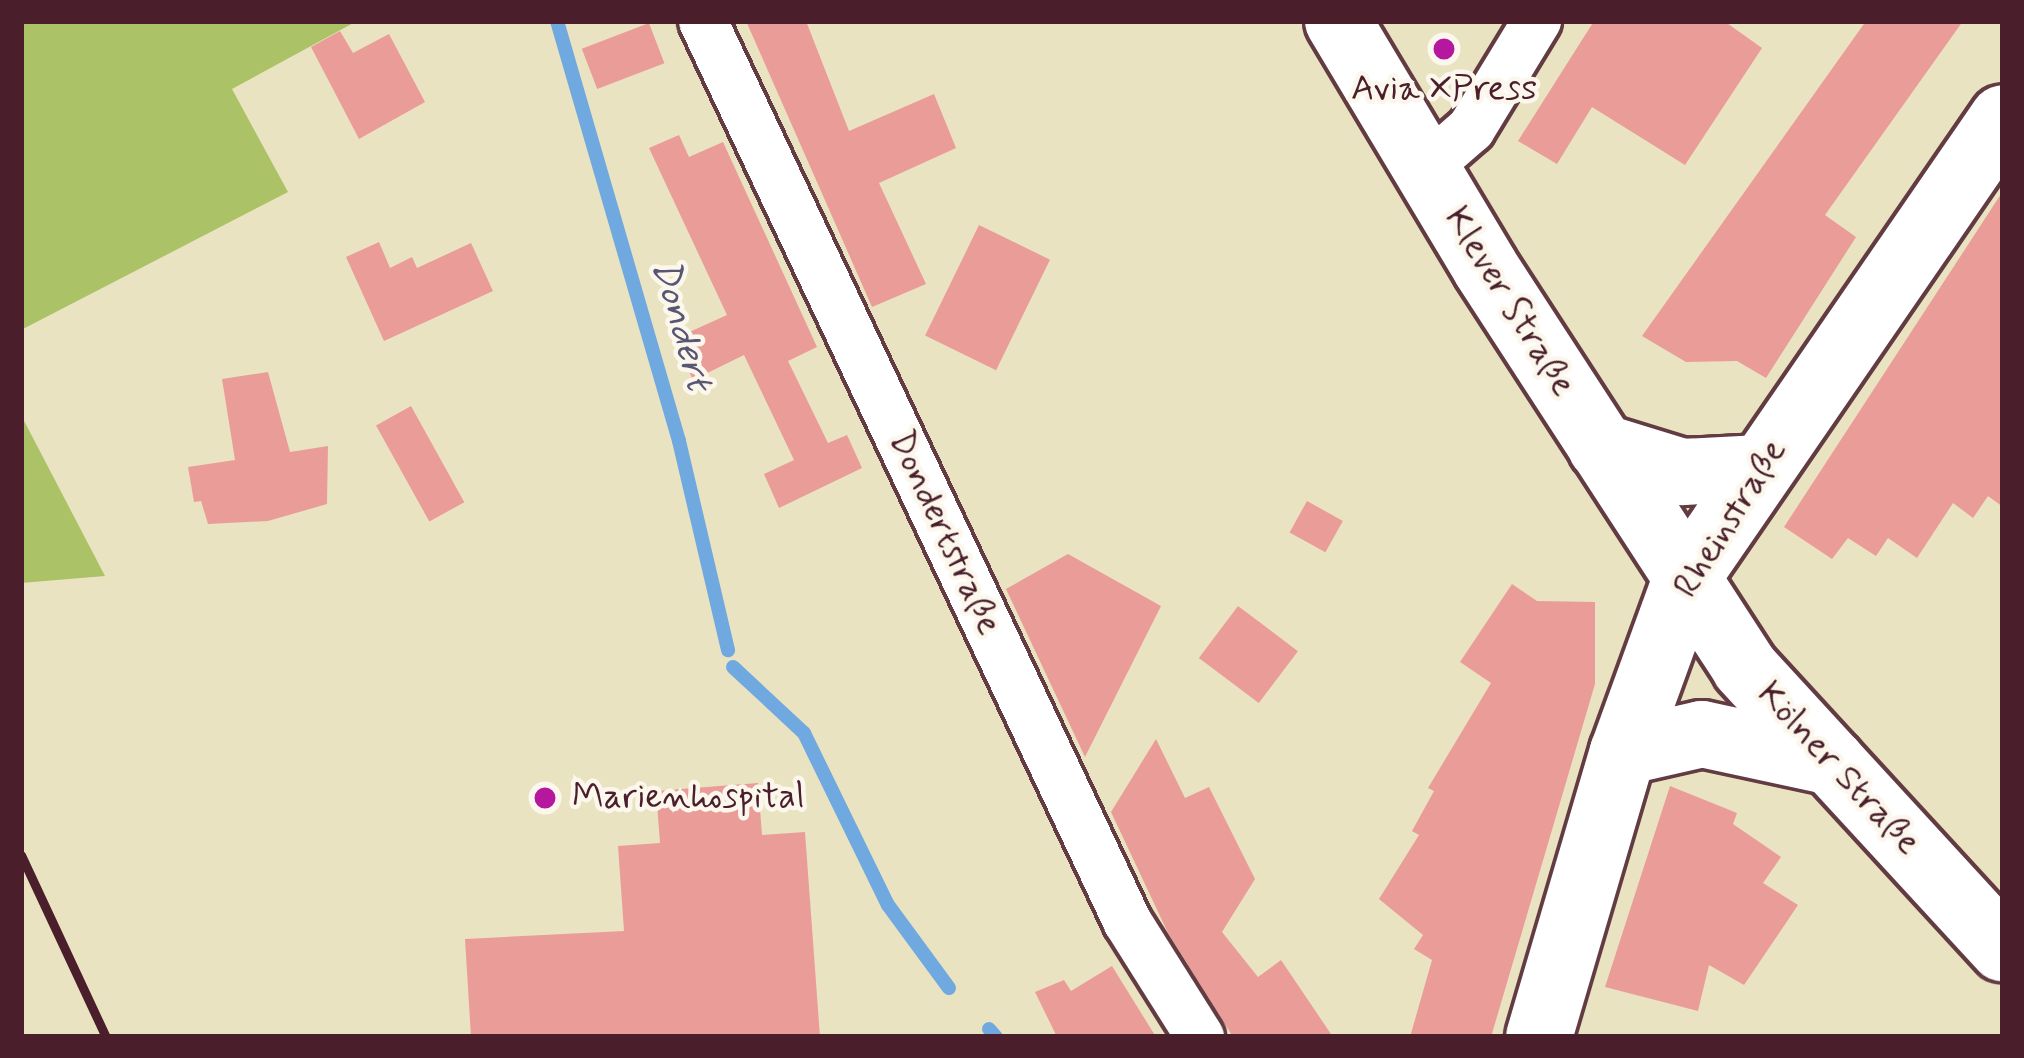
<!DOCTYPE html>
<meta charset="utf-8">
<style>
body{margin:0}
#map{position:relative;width:2024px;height:1058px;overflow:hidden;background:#eae3c1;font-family:Mynerve,sans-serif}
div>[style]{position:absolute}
.green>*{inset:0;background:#acc267}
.stream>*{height:14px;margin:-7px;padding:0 7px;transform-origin:7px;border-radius:7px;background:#70a9e0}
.building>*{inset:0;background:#ea9c98;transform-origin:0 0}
.roads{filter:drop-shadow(3px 0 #623c42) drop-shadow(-3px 0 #623c42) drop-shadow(0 3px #623c42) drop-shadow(0 -3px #623c42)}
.street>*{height:48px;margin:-24px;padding:0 24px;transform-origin:24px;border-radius:24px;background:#fff}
.secondary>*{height:66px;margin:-33px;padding:0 33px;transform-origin:33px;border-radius:33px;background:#fff}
.primary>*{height:66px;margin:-33px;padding:0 33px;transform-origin:33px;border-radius:33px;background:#fff}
.rail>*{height:9px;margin:-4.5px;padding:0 4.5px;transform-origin:4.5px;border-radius:4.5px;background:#4a1f2b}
.dots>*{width:33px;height:33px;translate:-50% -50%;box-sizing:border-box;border:6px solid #fbf7ec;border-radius:50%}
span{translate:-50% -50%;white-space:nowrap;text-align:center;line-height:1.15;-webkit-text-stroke:9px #fbf7ec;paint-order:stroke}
.poi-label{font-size:36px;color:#4a1f2b}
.left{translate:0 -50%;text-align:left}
.street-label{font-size:36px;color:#4a1f2b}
.water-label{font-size:39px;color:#595673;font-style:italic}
.frame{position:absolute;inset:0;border:24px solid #4a1f2b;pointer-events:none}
</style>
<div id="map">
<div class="green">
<i style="clip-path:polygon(21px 21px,357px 21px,232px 89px,288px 192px,21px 330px)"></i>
<i style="clip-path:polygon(21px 415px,105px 576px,21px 583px)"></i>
</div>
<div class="stream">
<i style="left:557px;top:21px;width:437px;rotate:73.8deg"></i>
<i style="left:679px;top:441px;width:215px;rotate:76.8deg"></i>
<i style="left:733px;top:667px;width:97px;rotate:42.9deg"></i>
<i style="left:804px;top:733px;width:191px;rotate:64deg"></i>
<i style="left:888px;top:905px;width:103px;rotate:53.7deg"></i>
<i style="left:989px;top:1029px;width:11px;rotate:49deg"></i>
</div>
<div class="building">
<i style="clip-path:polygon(746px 21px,806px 21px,849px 131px,934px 94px,956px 148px,879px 183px,926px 284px,872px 307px)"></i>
<i style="clip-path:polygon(1594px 21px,1724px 21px,1762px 48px,1685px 165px,1592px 107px,1557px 164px,1518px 141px)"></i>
<i style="clip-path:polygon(1866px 21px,1963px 21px,1825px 215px,1856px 237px,1766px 378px,1737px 361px,1686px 362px,1642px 336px)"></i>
<i style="left:649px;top:23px;width:43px;height:72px;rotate:69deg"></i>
<i style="clip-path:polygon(340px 31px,353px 53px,389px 34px,425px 102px,359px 139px,311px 47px)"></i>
<i style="clip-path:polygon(679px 135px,689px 157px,723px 142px,817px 347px,788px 361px,828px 443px,847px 435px,862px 468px,779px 508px,764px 474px,794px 460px,744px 355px,693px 380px,674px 339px,727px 315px,649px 148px)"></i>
<i style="clip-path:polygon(2003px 191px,2003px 507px,1988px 496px,1973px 518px,1953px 503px,1917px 558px,1888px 538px,1876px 556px,1848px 538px,1832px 559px,1784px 527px)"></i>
<i style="left:979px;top:225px;width:79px;height:123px;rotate:26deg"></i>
<i style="clip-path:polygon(379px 242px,390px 268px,412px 257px,417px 268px,471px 243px,493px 291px,384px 341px,346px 257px)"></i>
<i style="clip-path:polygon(268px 372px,290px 452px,328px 446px,327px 504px,268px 521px,208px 524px,201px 501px,194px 502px,188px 467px,235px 460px,222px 379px)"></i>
<i style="left:411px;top:406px;width:110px;height:40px;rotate:61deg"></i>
<i style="left:1307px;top:501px;width:41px;height:36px;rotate:29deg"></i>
<i style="clip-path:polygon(1068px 554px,1161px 606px,1085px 757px,1006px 589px)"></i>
<i style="clip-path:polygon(1512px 584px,1537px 601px,1595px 602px,1595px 684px,1491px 1037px,1410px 1037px,1432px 960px,1414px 949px,1423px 935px,1379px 899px,1419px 835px,1412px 831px,1434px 791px,1428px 788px,1491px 683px,1460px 662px)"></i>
<i style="left:1238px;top:606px;width:75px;height:65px;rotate:37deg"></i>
<i style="clip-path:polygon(1156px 739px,1185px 798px,1209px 787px,1255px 879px,1222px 932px,1258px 977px,1281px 960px,1333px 1037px,1233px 1037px,1168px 933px,1111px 812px)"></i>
<i style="clip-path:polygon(758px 783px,762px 835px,805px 832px,820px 1037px,471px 1037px,465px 939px,624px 931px,618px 846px,660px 843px,656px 791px)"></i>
<i style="clip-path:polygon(1670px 786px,1737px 813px,1733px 824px,1781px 857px,1763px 883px,1798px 905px,1744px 985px,1709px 965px,1698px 1011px,1605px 987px)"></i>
<i style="clip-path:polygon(1112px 966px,1156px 1037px,1057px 1037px,1035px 992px,1064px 980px,1071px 991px)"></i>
</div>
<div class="roads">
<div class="street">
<i style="left:703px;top:21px;width:995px;rotate:64.77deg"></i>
<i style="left:1127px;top:921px;width:137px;rotate:57.8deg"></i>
<i style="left:1425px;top:169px;width:61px;rotate:-41deg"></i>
<i style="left:1471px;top:129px;width:127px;rotate:-58.6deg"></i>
</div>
<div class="secondary">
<i style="left:1539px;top:1037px;width:297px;rotate:-73.6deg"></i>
<i style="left:1623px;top:752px;width:184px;rotate:-70deg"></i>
<i style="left:1686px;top:579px;width:559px;rotate:-55.49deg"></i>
</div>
<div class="primary">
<i style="left:1338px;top:21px;width:287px;rotate:59.1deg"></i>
<i style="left:1485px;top:267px;width:478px;rotate:57deg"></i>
<i style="left:1745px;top:668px;width:381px;rotate:47.4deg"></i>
<i style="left:1601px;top:447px;width:85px;rotate:17.2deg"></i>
<i style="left:1682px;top:472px;width:79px;rotate:-2.9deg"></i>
<i style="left:1623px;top:752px;width:81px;rotate:-12.8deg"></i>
<i style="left:1702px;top:734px;width:133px;rotate:12.2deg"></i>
</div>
</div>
<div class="rail">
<i style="left:21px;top:855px;width:201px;rotate:65deg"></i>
</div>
<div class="dots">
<i style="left:1444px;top:49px;background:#b5179e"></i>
<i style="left:545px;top:798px;background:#b5179e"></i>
</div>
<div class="poi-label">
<span style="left:1444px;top:90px">Avia XPress</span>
<span class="left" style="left:572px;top:798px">Marienhospital</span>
</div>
<div class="street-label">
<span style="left:1509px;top:302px;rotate:58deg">Klever Straße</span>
<span style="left:1731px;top:519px;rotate:-58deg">Rheinstraße</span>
<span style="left:944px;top:533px;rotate:65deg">Dondertstraße</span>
<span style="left:1838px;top:769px;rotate:47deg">Kölner Straße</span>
</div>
<div class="water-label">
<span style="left:680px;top:325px;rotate:74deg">Dondert</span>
</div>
<div class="frame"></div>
</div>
